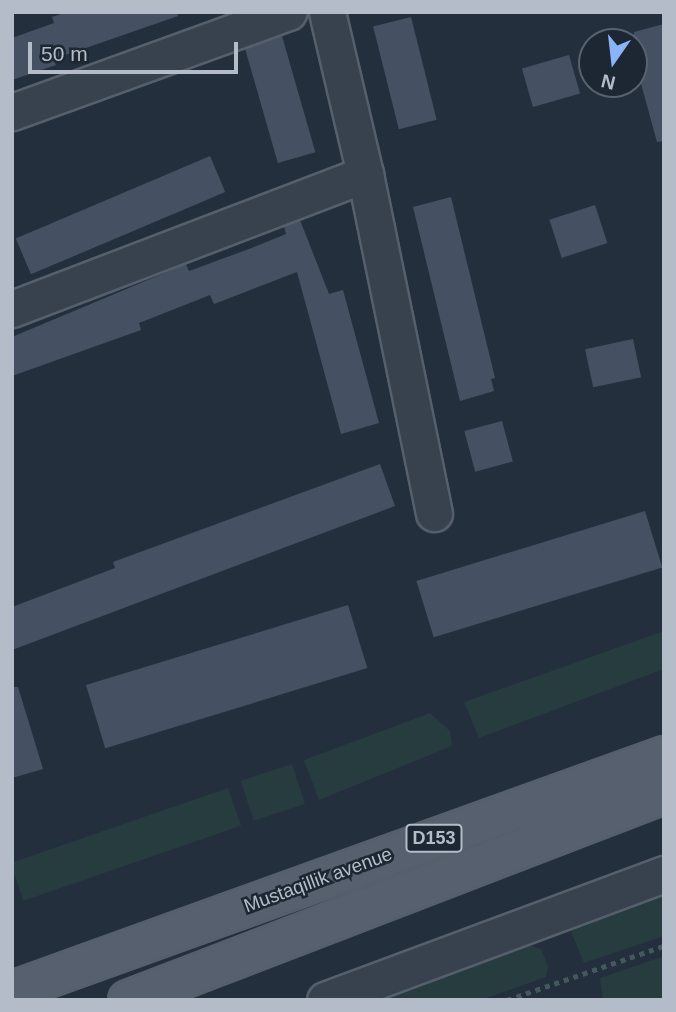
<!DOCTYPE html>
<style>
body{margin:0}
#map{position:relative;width:676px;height:1012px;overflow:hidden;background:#242f3e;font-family:Helvetica,sans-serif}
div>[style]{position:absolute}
.green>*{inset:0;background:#263c3f;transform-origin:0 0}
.building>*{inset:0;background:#455162;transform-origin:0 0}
.path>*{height:4.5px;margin-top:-2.25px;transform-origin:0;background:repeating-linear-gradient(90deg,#44595c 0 5px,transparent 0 10px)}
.roads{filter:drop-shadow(2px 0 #565f6c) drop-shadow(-2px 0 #565f6c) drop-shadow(0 2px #565f6c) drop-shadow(0 -2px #565f6c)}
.minor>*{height:35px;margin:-17.5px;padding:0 17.5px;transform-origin:17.5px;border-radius:17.5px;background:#38414e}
.major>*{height:38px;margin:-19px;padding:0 19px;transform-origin:19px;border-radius:19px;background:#56606e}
span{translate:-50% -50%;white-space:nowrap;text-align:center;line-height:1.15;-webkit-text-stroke:5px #1d2633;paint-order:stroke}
.shield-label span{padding:2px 5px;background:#1d2633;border:2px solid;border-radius:5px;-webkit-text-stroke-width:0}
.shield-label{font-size:18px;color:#b4bcc9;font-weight:700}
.street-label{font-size:19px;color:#b4bcc9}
.frame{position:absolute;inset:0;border:14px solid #b4bcc9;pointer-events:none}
.north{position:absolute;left:578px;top:28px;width:70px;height:70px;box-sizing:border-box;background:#1d2633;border:2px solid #59626f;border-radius:50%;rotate:194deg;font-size:19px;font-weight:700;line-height:28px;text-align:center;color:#b4bcc9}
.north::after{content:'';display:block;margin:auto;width:24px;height:32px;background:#8ab4f8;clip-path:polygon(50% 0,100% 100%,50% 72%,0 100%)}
.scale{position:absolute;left:28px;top:42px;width:210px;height:32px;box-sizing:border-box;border:4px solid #b4bcc9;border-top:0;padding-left:9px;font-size:21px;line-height:24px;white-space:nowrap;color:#b4bcc9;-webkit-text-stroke:5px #1d2633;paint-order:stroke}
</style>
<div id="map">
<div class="green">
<i style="clip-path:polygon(664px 631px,664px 669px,479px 738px,464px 702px)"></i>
<i style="clip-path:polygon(430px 713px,450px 731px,452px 746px,319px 800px,304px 760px)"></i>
<i style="left:292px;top:764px;width:42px;height:54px;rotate:72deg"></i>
<i style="left:228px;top:788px;width:40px;height:230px;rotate:71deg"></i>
<i style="clip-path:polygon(664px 887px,664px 936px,584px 963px,571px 932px,584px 919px)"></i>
<i style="clip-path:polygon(524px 944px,541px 949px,548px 966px,546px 977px,481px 1000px,368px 1000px)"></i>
<i style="clip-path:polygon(664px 956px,664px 1000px,603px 1000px,600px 978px)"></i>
</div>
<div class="building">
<i style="clip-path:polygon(67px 12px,177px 12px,178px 16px,54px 59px,56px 65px,12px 80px,12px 38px,54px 23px,52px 17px)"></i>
<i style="left:411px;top:17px;width:106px;height:39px;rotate:76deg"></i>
<i style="clip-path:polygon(664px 24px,664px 141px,657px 142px,640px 80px,634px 82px,634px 32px)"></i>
<i style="left:282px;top:36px;width:121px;height:39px;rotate:74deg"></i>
<i style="left:569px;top:55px;width:40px;height:49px;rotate:74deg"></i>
<i style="left:210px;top:156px;width:39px;height:211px;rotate:67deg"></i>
<i style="clip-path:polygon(451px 197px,495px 378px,491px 379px,494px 391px,460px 401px,413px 207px)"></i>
<i style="left:595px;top:205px;width:40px;height:48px;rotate:72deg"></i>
<i style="clip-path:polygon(300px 220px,329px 294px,343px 290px,379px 423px,341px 434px,297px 272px,214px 304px,210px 295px,139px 323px,141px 330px,12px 376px,12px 337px,186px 264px,189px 271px,249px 249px,286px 234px,284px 226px)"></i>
<i style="left:633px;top:339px;width:39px;height:49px;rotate:78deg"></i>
<i style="left:502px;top:421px;width:42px;height:39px;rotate:75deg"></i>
<i style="clip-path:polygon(380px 464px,395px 506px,12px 650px,12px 607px,115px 568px,113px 562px)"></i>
<i style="left:645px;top:511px;width:59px;height:239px;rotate:73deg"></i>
<i style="left:348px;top:605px;width:66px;height:274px;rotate:73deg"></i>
<i style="clip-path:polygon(12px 687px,18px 687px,43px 769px,12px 778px)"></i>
</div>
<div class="path">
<i style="left:507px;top:1000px;width:166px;rotate:-19deg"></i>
</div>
<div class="roads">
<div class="minor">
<i style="left:327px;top:12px;width:166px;rotate:76.8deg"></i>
<i style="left:365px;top:174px;width:346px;rotate:78.5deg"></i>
<i style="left:12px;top:112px;width:294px;rotate:-19.9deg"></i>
<i style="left:12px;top:309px;width:378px;rotate:-20.9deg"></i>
<i style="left:325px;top:1000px;width:362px;rotate:-20.4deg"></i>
</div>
<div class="major">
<i style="left:12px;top:991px;width:693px;rotate:-19.82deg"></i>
<i style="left:128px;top:1000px;width:574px;rotate:-21.02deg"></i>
</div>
</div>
<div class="shield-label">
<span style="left:434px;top:838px">D153</span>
</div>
<div class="street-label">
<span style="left:318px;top:880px;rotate:-20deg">Mustaqillik avenue</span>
</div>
<div class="frame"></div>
<div class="north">N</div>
<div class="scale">50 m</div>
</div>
